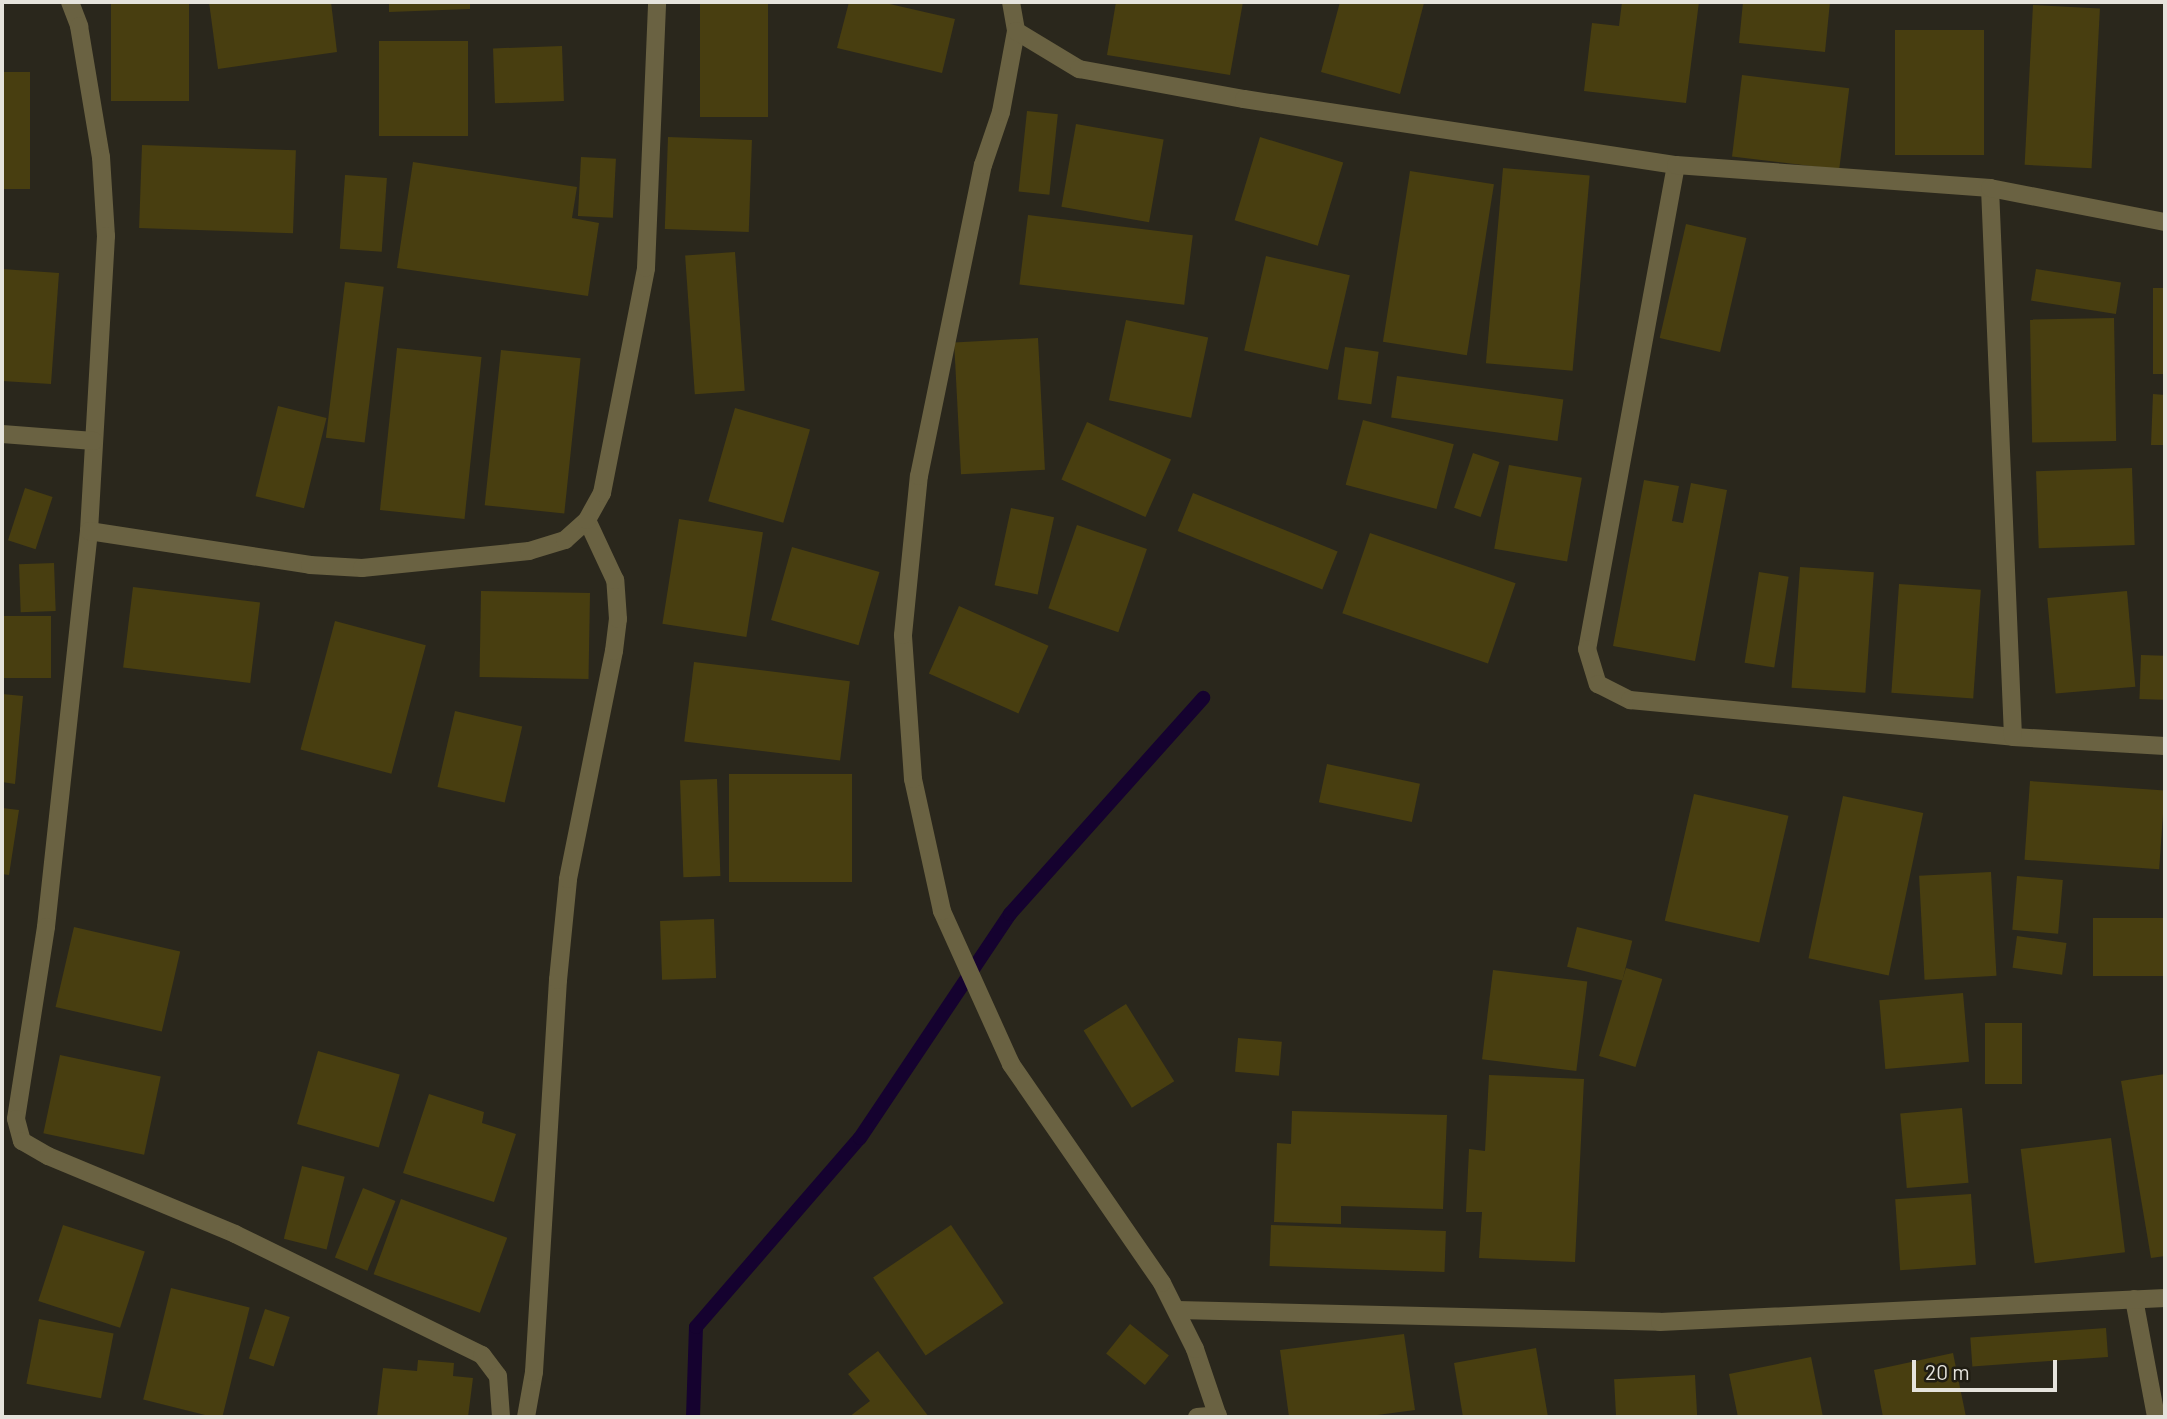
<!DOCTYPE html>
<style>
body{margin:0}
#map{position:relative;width:2167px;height:1419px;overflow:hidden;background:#2a271c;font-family:Barlow,sans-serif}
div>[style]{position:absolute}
.stream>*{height:14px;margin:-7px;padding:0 7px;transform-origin:7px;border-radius:7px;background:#15022f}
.building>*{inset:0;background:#483e10;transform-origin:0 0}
.lane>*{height:18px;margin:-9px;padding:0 9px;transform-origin:9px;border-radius:9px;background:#6a6242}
.street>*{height:18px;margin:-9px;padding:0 9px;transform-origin:9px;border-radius:9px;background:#6a6242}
span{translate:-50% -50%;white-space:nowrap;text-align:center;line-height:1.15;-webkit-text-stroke:7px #201d13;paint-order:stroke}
.frame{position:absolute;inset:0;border:4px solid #e5e3dc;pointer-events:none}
.scale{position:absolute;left:1912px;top:1360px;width:145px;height:32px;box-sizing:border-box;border:4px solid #e5e3dc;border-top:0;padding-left:9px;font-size:21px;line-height:24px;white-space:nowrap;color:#e5e3dc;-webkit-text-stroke:5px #201d13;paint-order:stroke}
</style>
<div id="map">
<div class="stream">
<i style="left:693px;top:1417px;width:90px;rotate:-88.1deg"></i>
<i style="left:696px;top:1327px;width:250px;rotate:-49.1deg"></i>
<i style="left:860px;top:1138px;width:270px;rotate:-56.2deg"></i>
<i style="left:1010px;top:914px;width:290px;rotate:-48.2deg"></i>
</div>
<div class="building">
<i style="left:111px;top:2px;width:78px;height:99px"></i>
<i style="clip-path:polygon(209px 2px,331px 2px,337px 52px,218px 69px)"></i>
<i style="clip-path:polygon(389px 2px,470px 2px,470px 9px,389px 12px)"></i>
<i style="left:700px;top:2px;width:68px;height:115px"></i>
<i style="clip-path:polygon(849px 2px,881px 2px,955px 19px,942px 73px,837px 48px)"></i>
<i style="clip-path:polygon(1116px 2px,1243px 2px,1230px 75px,1107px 55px)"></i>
<i style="clip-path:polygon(1340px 2px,1424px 3px,1400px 94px,1321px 72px)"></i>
<i style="clip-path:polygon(1622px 2px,1699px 2px,1686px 103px,1584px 91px,1592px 23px,1619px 26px)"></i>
<i style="clip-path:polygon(1743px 2px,1830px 2px,1825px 52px,1739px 43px)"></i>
<i style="left:2033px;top:5px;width:67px;height:160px;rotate:3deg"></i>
<i style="left:1984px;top:30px;width:125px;height:89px;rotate:90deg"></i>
<i style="left:379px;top:41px;width:89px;height:95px"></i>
<i style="left:562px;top:46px;width:55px;height:69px;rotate:88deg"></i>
<i style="left:2px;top:72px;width:28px;height:117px"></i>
<i style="left:1742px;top:75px;width:108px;height:82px;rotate:7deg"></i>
<i style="left:1027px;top:111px;width:31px;height:81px;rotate:6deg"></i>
<i style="left:1076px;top:124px;width:89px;height:84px;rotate:10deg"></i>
<i style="left:668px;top:137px;width:84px;height:92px;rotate:2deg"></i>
<i style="left:1260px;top:137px;width:87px;height:87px;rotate:17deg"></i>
<i style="left:142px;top:145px;width:154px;height:83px;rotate:2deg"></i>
<i style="left:581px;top:157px;width:35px;height:59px;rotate:3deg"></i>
<i style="clip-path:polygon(413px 162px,577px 187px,572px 218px,599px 223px,588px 296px,397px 268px)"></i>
<i style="left:1503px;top:168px;width:87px;height:196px;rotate:5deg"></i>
<i style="left:1410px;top:171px;width:85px;height:173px;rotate:9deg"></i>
<i style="left:345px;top:175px;width:42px;height:74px;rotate:4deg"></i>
<i style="left:1028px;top:215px;width:166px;height:70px;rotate:7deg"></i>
<i style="left:1686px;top:224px;width:62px;height:117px;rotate:13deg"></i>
<i style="left:735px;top:252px;width:139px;height:50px;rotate:86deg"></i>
<i style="left:1266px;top:256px;width:86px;height:97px;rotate:13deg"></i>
<i style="clip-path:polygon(2px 269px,59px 273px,51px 384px,2px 381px)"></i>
<i style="left:2036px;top:269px;width:86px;height:32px;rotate:9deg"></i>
<i style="left:345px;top:282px;width:39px;height:157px;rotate:7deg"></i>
<i style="left:2165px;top:288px;width:86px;height:12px;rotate:90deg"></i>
<i style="left:2114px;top:318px;width:123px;height:84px;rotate:89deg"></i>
<i style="left:1126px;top:320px;width:84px;height:82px;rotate:12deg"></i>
<i style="left:1038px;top:338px;width:132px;height:84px;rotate:87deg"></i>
<i style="left:1345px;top:347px;width:34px;height:53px;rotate:8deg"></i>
<i style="left:397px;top:348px;width:85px;height:163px;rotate:6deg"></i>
<i style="left:501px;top:350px;width:80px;height:156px;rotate:6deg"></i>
<i style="left:1397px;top:376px;width:168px;height:42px;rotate:8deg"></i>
<i style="clip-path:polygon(2153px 394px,2165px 395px,2165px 445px,2151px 445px)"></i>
<i style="left:278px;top:406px;width:50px;height:93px;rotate:14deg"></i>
<i style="left:735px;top:408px;width:78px;height:97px;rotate:16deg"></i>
<i style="left:1363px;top:420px;width:94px;height:67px;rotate:15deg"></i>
<i style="left:1087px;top:422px;width:92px;height:63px;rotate:24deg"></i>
<i style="left:1473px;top:453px;width:28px;height:58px;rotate:19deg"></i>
<i style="left:1509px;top:465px;width:74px;height:85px;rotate:10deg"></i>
<i style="left:2132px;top:468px;width:77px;height:96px;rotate:88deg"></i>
<i style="clip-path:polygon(1644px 480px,1679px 486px,1672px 521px,1683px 523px,1691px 483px,1727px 490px,1695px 661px,1613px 646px)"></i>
<i style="left:25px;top:488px;width:29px;height:55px;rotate:18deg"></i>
<i style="left:1193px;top:493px;width:156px;height:41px;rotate:22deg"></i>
<i style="left:1011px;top:508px;width:44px;height:79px;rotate:12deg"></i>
<i style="left:679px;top:519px;width:85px;height:106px;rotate:9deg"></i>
<i style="left:1077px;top:525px;width:74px;height:88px;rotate:19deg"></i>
<i style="left:1370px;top:533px;width:154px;height:85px;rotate:19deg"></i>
<i style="left:792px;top:547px;width:91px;height:76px;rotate:16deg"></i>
<i style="left:54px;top:563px;width:48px;height:35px;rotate:88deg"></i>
<i style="left:1800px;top:567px;width:74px;height:121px;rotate:4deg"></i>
<i style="left:1759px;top:572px;width:30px;height:92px;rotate:9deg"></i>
<i style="left:1899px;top:584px;width:82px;height:109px;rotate:4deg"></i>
<i style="left:133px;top:587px;width:128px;height:81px;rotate:7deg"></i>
<i style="left:2127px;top:591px;width:96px;height:80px;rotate:85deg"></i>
<i style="left:590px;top:593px;width:86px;height:109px;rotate:91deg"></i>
<i style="left:959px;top:606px;width:98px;height:74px;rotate:24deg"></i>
<i style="left:51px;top:616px;width:62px;height:49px;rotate:90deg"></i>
<i style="left:335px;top:621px;width:94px;height:133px;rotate:15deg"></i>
<i style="left:2141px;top:655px;width:24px;height:44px;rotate:2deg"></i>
<i style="left:694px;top:662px;width:157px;height:80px;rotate:7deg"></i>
<i style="clip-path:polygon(2px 694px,23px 696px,15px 784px,2px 782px)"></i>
<i style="left:455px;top:711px;width:69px;height:78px;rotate:13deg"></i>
<i style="left:1327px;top:764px;width:95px;height:39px;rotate:12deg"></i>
<i style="left:729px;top:774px;width:123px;height:108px"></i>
<i style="left:717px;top:779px;width:97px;height:37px;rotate:88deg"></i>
<i style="left:2030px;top:781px;width:135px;height:79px;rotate:4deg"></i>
<i style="left:1694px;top:794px;width:97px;height:130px;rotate:13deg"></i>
<i style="left:1843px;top:796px;width:82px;height:166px;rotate:12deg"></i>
<i style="clip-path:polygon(2px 808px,19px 810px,9px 875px,2px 874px)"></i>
<i style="left:1991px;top:872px;width:104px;height:72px;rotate:87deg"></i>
<i style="left:2017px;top:876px;width:46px;height:54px;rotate:5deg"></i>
<i style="left:2165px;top:918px;width:58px;height:72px;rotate:90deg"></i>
<i style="left:714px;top:919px;width:59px;height:54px;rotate:88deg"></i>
<i style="left:74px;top:927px;width:109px;height:82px;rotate:13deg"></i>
<i style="left:1577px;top:927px;width:57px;height:41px;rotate:14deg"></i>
<i style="left:2017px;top:936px;width:50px;height:32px;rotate:8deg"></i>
<i style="left:1626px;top:968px;width:38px;height:92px;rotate:17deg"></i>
<i style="left:1493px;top:970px;width:95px;height:90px;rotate:7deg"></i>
<i style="left:1963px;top:993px;width:69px;height:84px;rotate:85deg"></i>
<i style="left:1126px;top:1004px;width:91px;height:50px;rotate:58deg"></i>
<i style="left:1985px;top:1023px;width:37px;height:61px"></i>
<i style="left:1238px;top:1038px;width:44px;height:34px;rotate:5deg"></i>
<i style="left:318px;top:1051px;width:85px;height:76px;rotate:16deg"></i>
<i style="left:60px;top:1055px;width:103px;height:80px;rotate:12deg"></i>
<i style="clip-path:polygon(2165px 1074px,2165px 1256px,2151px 1258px,2121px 1081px)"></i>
<i style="clip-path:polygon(1489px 1075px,1584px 1079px,1575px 1262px,1479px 1258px,1482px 1212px,1466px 1212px,1469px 1149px,1485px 1151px)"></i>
<i style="clip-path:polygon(429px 1094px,484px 1112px,482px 1123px,516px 1134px,494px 1202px,403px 1173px)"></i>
<i style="left:1962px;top:1108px;width:75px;height:62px;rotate:85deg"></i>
<i style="clip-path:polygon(1292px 1111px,1447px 1115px,1443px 1209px,1341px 1206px,1341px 1224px,1274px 1222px,1277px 1143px,1291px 1144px)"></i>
<i style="left:2111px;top:1138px;width:115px;height:91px;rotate:83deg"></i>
<i style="left:302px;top:1166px;width:44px;height:75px;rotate:14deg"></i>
<i style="left:363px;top:1188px;width:35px;height:75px;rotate:22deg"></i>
<i style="left:1971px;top:1194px;width:71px;height:76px;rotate:86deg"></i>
<i style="left:401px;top:1199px;width:113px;height:80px;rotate:20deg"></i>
<i style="left:63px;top:1225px;width:86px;height:80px;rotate:18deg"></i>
<i style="left:951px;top:1225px;width:94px;height:94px;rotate:56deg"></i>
<i style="left:1271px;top:1225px;width:175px;height:41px;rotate:2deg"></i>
<i style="left:171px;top:1288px;width:81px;height:115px;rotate:14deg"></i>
<i style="left:265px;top:1309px;width:26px;height:52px;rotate:18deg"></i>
<i style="left:39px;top:1319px;width:76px;height:66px;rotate:11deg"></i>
<i style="left:1130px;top:1324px;width:50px;height:38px;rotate:39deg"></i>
<i style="left:2106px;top:1328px;width:29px;height:136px;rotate:86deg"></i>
<i style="clip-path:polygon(1404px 1334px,1415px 1410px,1362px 1417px,1289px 1417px,1280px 1350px)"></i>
<i style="clip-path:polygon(1536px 1348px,1548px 1417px,1463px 1417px,1454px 1363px)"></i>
<i style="clip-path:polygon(878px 1351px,929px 1417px,849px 1417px,870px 1401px,848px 1374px)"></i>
<i style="clip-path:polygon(1953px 1353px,1966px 1417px,1883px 1417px,1874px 1370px)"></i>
<i style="clip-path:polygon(1811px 1357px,1823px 1417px,1738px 1417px,1729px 1374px)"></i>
<i style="clip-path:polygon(418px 1360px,454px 1363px,453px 1376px,473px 1378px,468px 1417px,377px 1417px,383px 1368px,417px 1371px)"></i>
<i style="left:1695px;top:1375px;width:42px;height:81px;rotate:87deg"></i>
</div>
<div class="lane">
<i style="left:526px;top:1417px;width:46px;rotate:-79.9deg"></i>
<i style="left:534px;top:1372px;width:393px;rotate:-86.5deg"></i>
<i style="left:558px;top:980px;width:101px;rotate:-84.3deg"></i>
<i style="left:568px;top:879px;width:233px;rotate:-78.6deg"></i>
<i style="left:614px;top:651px;width:32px;rotate:-83deg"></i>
<i style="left:618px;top:619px;width:39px;rotate:-94deg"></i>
<i style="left:615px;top:580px;width:66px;rotate:-115deg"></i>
</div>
<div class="street">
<i style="left:70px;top:2px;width:26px;rotate:69deg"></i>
<i style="left:79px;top:26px;width:133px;rotate:80.5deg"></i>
<i style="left:101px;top:157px;width:79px;rotate:86.4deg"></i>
<i style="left:106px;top:236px;width:295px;rotate:93.3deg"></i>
<i style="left:89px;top:531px;width:398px;rotate:96.2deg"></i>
<i style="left:46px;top:927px;width:194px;rotate:98.9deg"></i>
<i style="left:16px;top:1119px;width:23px;rotate:75deg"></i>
<i style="left:22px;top:1141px;width:30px;rotate:30deg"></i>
<i style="left:48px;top:1156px;width:203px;rotate:22.6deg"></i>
<i style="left:235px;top:1234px;width:275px;rotate:26.1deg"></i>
<i style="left:482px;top:1355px;width:26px;rotate:53deg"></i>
<i style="left:498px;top:1376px;width:41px;rotate:85.8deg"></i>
<i style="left:1011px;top:2px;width:29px;rotate:80deg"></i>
<i style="left:1676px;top:165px;width:492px;rotate:100.4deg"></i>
<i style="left:1587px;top:649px;width:37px;rotate:73deg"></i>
<i style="left:1598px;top:684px;width:36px;rotate:27deg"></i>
<i style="left:1630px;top:700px;width:385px;rotate:5.5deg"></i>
<i style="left:2013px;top:737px;width:152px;rotate:3.4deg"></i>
<i style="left:1990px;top:188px;width:549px;rotate:87.6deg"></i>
<i style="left:2px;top:434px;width:92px;rotate:4.4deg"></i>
<i style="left:89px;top:531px;width:224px;rotate:8.7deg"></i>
<i style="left:310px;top:565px;width:52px;rotate:3.3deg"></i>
<i style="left:362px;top:568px;width:168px;rotate:-5.8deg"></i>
<i style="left:529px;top:551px;width:38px;rotate:-17deg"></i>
<i style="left:565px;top:540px;width:30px;rotate:-42deg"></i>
<i style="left:587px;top:520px;width:31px;rotate:-61deg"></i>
<i style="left:602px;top:493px;width:229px;rotate:-78.9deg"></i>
<i style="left:646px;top:268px;width:266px;rotate:-87.6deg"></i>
<i style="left:2134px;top:1299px;width:120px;rotate:79.4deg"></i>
<i style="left:1177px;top:1310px;width:483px;rotate:1.4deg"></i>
<i style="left:1660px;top:1322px;width:506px;rotate:-2.72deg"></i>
<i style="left:1197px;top:1417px;width:21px;rotate:-5deg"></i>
<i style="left:1218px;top:1417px;width:72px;rotate:-108.7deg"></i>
<i style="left:1195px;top:1349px;width:74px;rotate:-116.6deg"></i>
<i style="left:1162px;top:1283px;width:266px;rotate:-124.6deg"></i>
<i style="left:1011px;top:1064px;width:168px;rotate:-114.3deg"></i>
<i style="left:942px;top:911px;width:135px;rotate:-102.4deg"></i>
<i style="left:913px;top:779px;width:144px;rotate:-94deg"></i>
<i style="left:903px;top:635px;width:160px;rotate:-84.3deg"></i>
<i style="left:919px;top:476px;width:318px;rotate:-78.4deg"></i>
<i style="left:983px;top:165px;width:56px;rotate:-71.2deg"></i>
<i style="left:1001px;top:112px;width:82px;rotate:-79.5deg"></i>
<i style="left:1016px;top:31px;width:74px;rotate:31.1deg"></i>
<i style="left:1079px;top:69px;width:168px;rotate:10.3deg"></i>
<i style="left:1244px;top:99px;width:437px;rotate:8.7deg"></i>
<i style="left:1676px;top:165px;width:315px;rotate:4.2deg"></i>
<i style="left:1990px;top:188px;width:178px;rotate:11deg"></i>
</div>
<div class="frame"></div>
<div class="scale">20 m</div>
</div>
